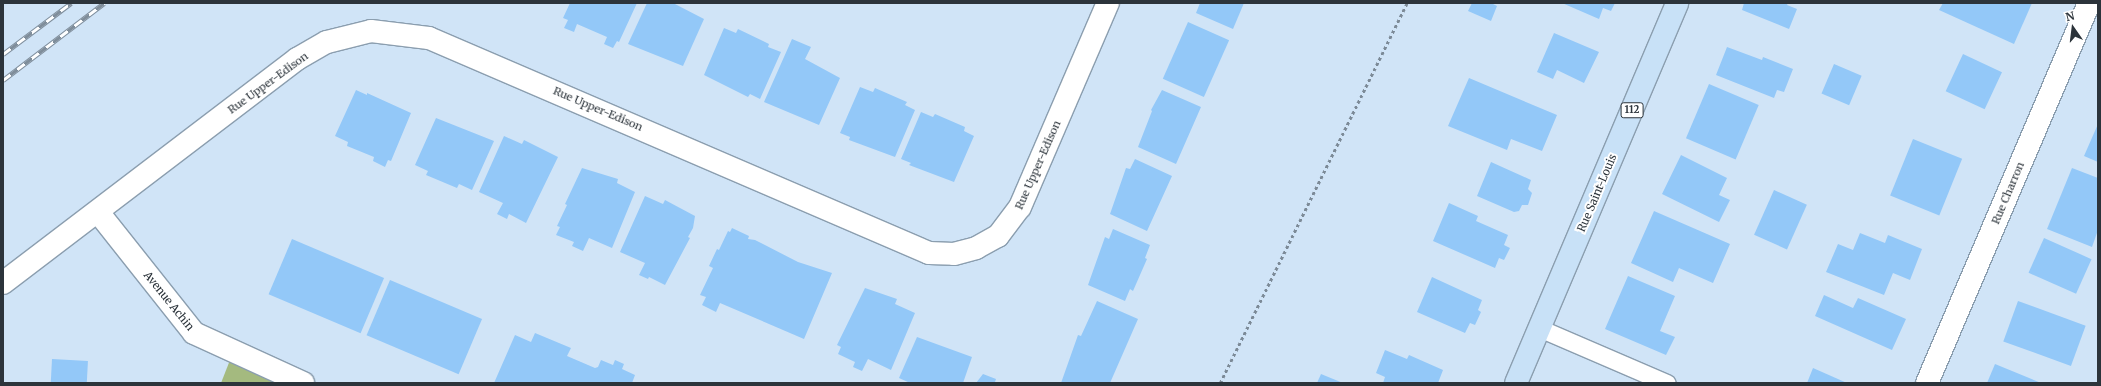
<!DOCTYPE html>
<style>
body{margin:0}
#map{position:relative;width:2101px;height:386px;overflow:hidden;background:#d0e4f7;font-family:Merriweather,serif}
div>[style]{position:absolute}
.green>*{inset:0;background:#a4ba7f}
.building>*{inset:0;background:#93c8f8;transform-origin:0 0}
.path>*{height:2.5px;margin-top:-1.25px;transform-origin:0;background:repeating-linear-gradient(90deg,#7c8a97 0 3px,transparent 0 6px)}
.roads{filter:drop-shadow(1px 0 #8b9eaf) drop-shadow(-1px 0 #8b9eaf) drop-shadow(0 1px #8b9eaf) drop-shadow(0 -1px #8b9eaf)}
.service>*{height:17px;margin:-8.5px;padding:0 8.5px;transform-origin:8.5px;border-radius:8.5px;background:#fff}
.minor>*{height:22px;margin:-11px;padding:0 11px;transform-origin:11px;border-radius:11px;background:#fff}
.primary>*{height:22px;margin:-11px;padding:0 11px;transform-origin:11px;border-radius:11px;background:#c8e1f7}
.rail>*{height:4.5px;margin-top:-2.25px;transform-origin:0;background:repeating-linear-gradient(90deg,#fff 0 9px,#7f8d9a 0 18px);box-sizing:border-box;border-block:1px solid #7f8d9a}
span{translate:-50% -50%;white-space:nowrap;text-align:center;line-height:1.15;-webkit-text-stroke:4px #fff;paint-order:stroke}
.shield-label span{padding:1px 3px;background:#fff;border:1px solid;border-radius:3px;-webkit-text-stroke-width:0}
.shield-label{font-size:10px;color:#2c343b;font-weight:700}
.street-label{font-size:11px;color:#2c343b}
.frame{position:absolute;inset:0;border:4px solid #2c343b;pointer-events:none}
.north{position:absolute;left:2053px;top:8px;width:40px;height:40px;-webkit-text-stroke:3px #fff;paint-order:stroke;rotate:346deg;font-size:11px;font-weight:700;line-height:16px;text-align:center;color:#2c343b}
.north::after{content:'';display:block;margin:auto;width:14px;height:18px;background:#2c343b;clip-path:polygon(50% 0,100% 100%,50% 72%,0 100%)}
</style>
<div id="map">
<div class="green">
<i style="clip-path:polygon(232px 355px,284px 383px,221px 383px)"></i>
</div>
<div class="building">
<i style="clip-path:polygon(570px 3px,637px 3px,619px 42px,617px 41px,613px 48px,604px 44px,607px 37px,577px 24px,574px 32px,564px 28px,568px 20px,563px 18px)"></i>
<i style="clip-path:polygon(647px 3px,673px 3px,704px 19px,683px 66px,628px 44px)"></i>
<i style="clip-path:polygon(1200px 3px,1244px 3px,1233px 29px,1196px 13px)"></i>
<i style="clip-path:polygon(1472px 3px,1491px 3px,1497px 6px,1491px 21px,1468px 11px)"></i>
<i style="clip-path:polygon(1562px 3px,1615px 3px,1611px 11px,1603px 8px,1599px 19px)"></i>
<i style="clip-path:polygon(1744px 3px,1788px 3px,1787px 5px,1797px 9px,1789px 29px,1742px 10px)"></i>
<i style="clip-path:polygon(1943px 3px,2032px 3px,2014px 44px,1939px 10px)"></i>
<i style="left:1188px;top:22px;width:45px;height:62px;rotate:24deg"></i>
<i style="clip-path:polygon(724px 28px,736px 33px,738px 29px,769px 44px,768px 47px,781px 52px,760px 99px,750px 94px,748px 97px,704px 75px)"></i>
<i style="clip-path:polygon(1554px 33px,1599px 52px,1584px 83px,1557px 70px,1553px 79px,1537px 72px)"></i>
<i style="clip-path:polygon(792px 39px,811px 47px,805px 59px,840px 78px,819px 125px,764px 102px)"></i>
<i style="clip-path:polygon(1727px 47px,1762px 60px,1763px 57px,1793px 69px,1784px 92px,1777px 90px,1774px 98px,1716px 75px)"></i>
<i style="left:1963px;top:54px;width:43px;height:41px;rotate:25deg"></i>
<i style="left:1834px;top:64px;width:30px;height:32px;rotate:23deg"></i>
<i style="clip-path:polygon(1469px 78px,1557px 115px,1542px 151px,1511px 139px,1507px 150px,1448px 126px)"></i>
<i style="left:1709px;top:84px;width:54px;height:59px;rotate:23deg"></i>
<i style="clip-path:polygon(860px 87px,873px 92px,875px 88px,907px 102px,905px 105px,915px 110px,895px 157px,849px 140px,850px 137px,840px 133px)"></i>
<i style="clip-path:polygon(356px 90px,367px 95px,367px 93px,411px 113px,391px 161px,388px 160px,385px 167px,373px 161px,374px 157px,347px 146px,348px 142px,335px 136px)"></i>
<i style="clip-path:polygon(1162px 90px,1201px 107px,1176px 164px,1138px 147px,1152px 111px,1151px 110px)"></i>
<i style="clip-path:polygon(921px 112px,933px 117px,935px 114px,965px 127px,964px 131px,974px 136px,954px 182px,909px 165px,911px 163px,901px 159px)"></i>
<i style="clip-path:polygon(436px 118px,494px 141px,472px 190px,459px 184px,457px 188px,426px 175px,428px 171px,415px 165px)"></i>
<i style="clip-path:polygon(2098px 124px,2098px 162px,2084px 156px)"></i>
<i style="clip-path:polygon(504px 136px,522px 144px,524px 140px,558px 157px,526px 223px,509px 214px,507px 219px,497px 214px,503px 203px,479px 192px)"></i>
<i style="left:1913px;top:139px;width:53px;height:61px;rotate:22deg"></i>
<i style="clip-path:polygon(1681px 155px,1727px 178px,1719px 195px,1730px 200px,1719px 222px,1662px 194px)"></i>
<i style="clip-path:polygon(1135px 159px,1172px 176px,1147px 231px,1110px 214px,1126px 168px,1130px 169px)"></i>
<i style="clip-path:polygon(1491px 162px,1531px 180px,1528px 189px,1532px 193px,1528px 205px,1522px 205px,1519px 211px,1514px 212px,1477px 196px)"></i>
<i style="clip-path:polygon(582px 168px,618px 179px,617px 183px,635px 192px,612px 248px,589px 238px,583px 251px,572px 246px,574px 242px,556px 235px,560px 227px,557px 226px,567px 205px,565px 204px)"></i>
<i style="clip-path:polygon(2072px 168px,2098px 178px,2098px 230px,2092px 247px,2047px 229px)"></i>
<i style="left:1774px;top:190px;width:36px;height:49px;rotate:24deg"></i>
<i style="clip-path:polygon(645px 196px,663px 204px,665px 200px,695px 216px,693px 228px,688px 237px,690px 238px,665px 285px,649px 277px,648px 279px,639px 275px,645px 263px,620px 252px)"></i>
<i style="clip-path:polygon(1449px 203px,1478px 216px,1476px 221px,1508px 235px,1504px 245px,1510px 248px,1504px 260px,1499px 258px,1495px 268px,1433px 241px)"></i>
<i style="clip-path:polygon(1654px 211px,1730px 244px,1713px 283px,1679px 268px,1673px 282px,1631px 263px)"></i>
<i style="clip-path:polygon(732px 228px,749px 236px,748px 239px,755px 240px,798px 262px,832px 273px,804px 339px,720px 303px,716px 312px,702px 305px,706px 297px,700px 295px,713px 268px,709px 266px,717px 249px,719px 250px,728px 231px,730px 232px)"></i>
<i style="clip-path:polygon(1113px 229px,1150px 245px,1145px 258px,1147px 259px,1133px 291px,1130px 289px,1125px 301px,1088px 285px,1105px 237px,1109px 239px)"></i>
<i style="clip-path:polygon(1860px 233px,1885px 243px,1888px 235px,1922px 249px,1910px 280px,1893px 273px,1884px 295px,1826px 272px,1838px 244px,1853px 250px)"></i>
<i style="left:2044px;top:238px;width:52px;height:38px;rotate:24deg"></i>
<i style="left:292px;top:239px;width:100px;height:60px;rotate:23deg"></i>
<i style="clip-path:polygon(1628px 276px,1675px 296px,1660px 331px,1675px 337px,1666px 355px,1605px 329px)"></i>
<i style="clip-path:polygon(1432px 277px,1482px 300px,1478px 310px,1481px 312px,1475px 325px,1470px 323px,1465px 333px,1417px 312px)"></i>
<i style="left:390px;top:280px;width:100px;height:60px;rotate:23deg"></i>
<i style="clip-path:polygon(865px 288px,897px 299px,895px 304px,915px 313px,891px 370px,868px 359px,862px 371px,853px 367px,855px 362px,838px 354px,841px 347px,837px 345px)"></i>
<i style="clip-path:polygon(1824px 295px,1853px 308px,1858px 298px,1906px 319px,1892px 350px,1815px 316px)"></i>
<i style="clip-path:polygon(1097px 301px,1138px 319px,1110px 383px,1061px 383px,1078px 335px,1081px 336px)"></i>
<i style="left:2018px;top:301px;width:72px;height:43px;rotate:20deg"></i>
<i style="clip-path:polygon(535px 333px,571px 348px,567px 356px,595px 368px,598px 367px,601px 360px,613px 365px,615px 360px,624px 364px,622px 369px,635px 375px,632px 383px,494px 383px,515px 335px,531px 342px)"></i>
<i style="clip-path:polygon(917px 337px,972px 357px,963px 383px,910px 383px,899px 378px)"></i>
<i style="clip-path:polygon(1385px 350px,1407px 359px,1409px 355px,1443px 370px,1438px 383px,1383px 383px,1385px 377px,1376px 373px)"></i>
<i style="left:52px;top:359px;width:36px;height:24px;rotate:3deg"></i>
<i style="clip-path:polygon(1995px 364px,2041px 383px,1987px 383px)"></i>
<i style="clip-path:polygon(1813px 368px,1847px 383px,1807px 383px)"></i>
<i style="clip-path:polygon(983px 374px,996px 379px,995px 382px,998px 383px,976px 383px)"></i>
<i style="clip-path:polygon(1321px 374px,1343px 383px,1317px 383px)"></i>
</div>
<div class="path">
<i style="left:1220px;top:383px;width:424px;rotate:-63.8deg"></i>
</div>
<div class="roads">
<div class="service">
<i style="left:1539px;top:328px;width:139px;rotate:23.3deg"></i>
</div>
<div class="minor">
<i style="left:98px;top:212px;width:154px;rotate:51.6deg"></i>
<i style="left:194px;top:333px;width:120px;rotate:24.6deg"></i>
<i style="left:3px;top:283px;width:370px;rotate:-37.3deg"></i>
<i style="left:297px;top:59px;width:34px;rotate:-30deg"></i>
<i style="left:327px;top:42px;width:45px;rotate:-14deg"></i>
<i style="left:371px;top:31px;width:58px;rotate:6.9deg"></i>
<i style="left:429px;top:38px;width:544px;rotate:23.27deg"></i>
<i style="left:929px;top:253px;width:25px;rotate:2deg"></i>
<i style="left:954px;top:254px;width:23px;rotate:-15deg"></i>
<i style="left:976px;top:248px;width:25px;rotate:-29deg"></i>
<i style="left:998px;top:236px;width:36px;rotate:-53deg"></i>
<i style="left:1020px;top:207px;width:222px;rotate:-66.7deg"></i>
<i style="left:1927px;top:383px;width:413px;rotate:-66.9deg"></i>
</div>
<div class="primary">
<i style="left:1516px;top:383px;width:413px;rotate:-67deg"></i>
</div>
</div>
<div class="rail">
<i style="left:3px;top:54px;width:85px;rotate:-36.9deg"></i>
<i style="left:3px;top:80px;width:127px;rotate:-37.3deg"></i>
</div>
<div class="shield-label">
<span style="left:1632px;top:110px">112</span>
</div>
<div class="street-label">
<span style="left:268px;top:83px;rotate:-36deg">Rue Upper-Edison</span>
<span style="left:598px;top:109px;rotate:23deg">Rue Upper-Edison</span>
<span style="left:1038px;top:165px;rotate:-66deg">Rue Upper-Edison</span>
<span style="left:1597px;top:193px;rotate:-67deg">Rue Saint-Louis</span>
<span style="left:2008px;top:193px;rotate:-67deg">Rue Charron</span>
<span style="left:169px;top:301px;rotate:51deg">Avenue Achin</span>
</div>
<div class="frame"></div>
<div class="north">N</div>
</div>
